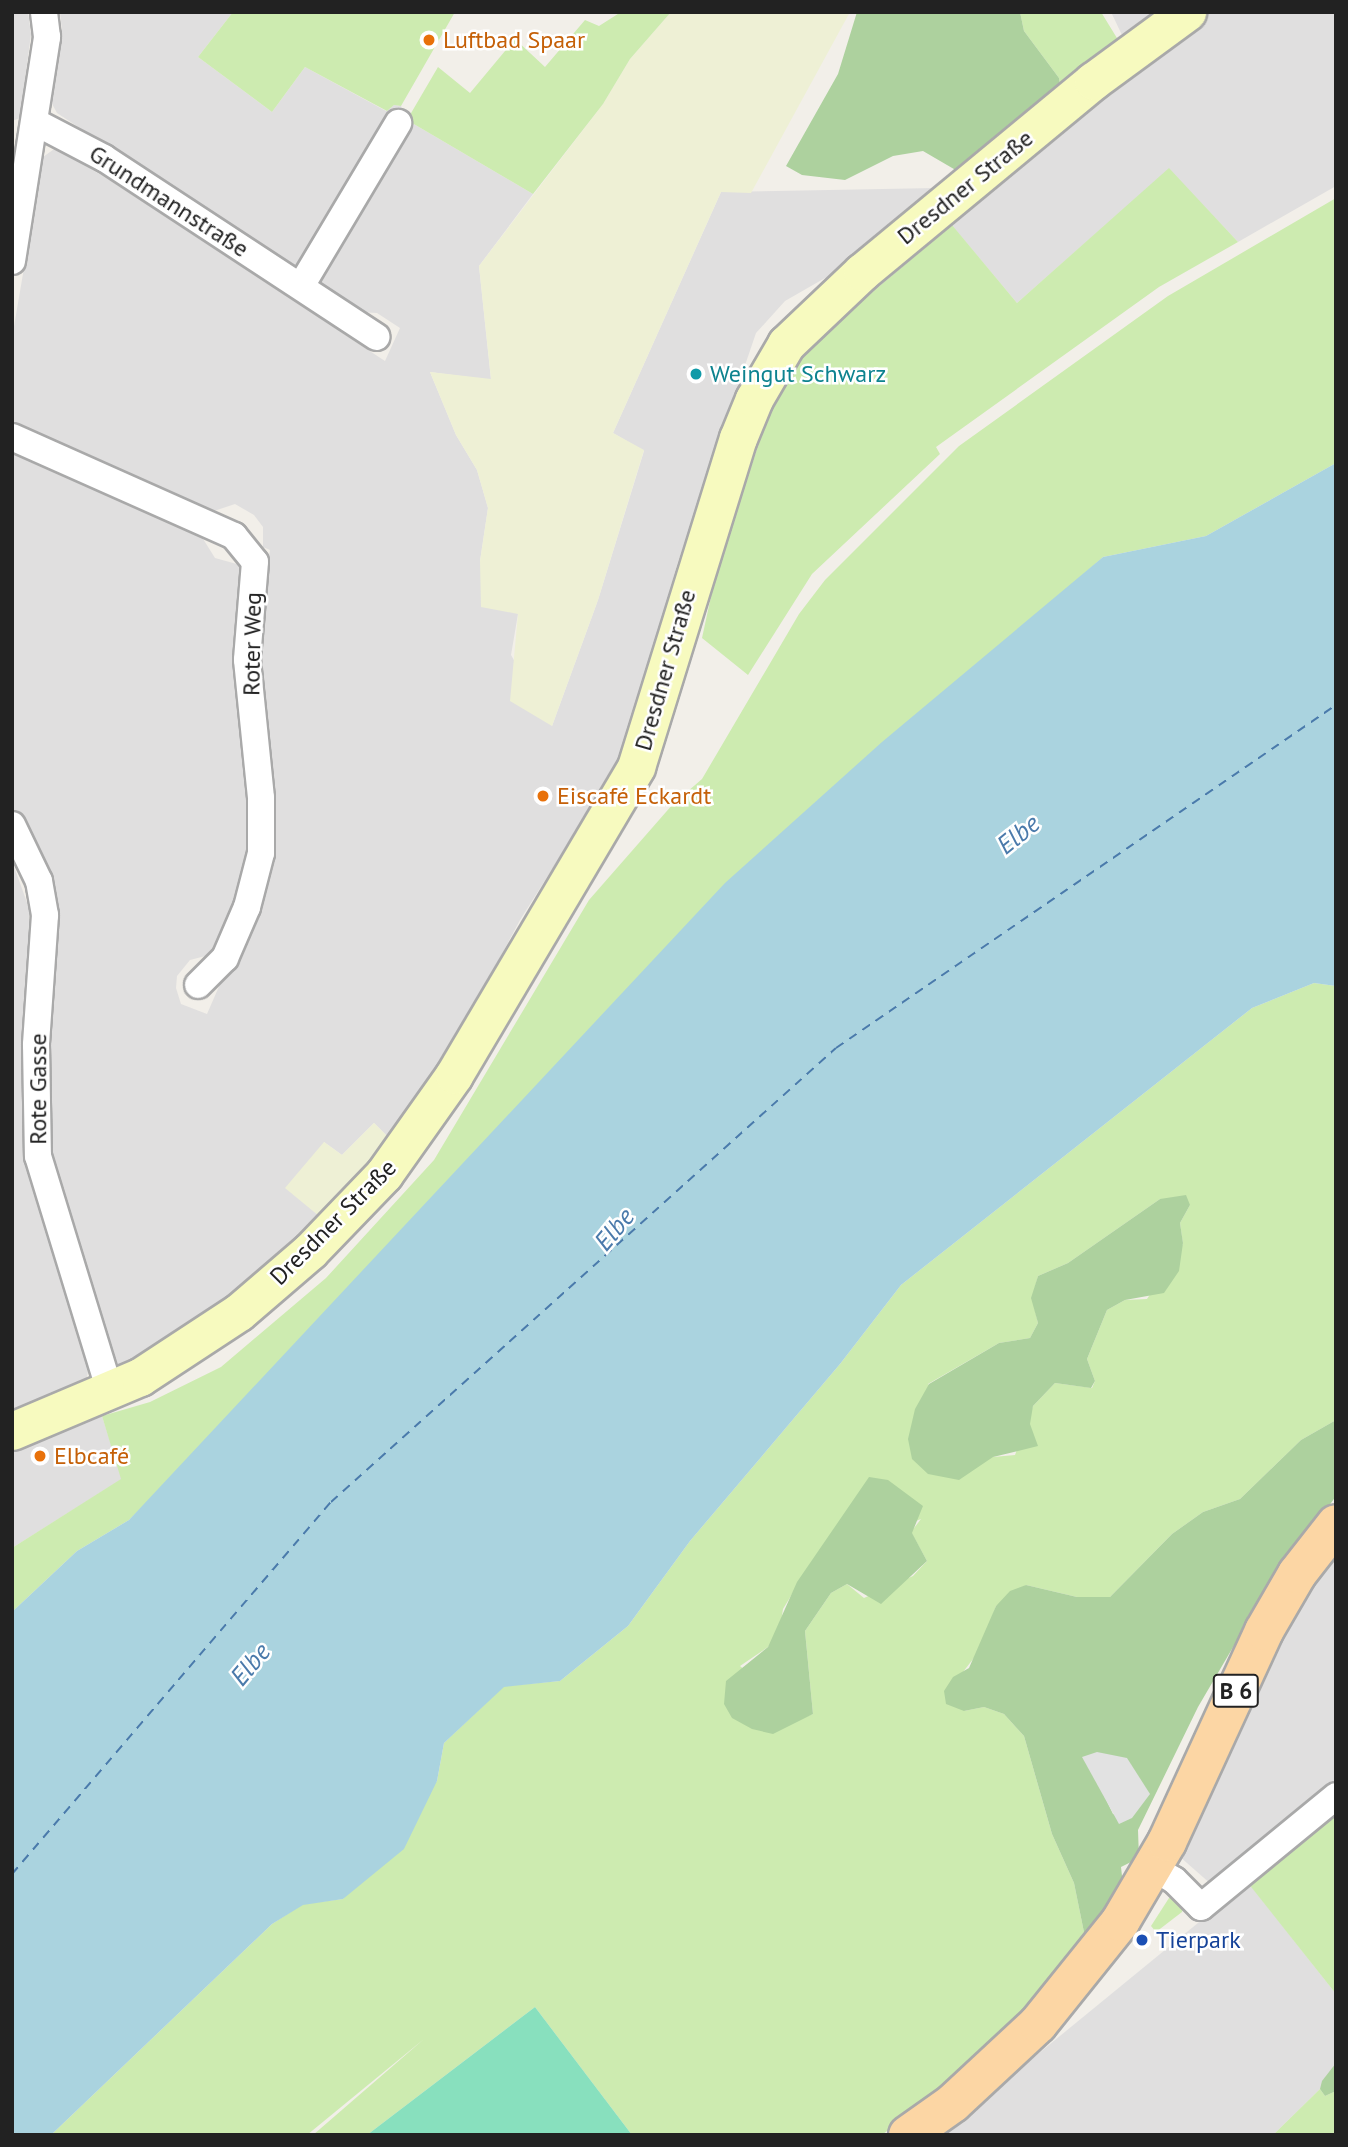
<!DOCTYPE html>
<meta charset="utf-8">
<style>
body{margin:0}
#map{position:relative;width:1348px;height:2147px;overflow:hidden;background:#f2efe9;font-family:"PT Sans",sans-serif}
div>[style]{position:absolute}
.residential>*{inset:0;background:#e0dfdf}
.farmland>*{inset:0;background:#eef0d5}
.grass>*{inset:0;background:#cdebb0}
.forest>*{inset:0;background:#add19e}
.pitch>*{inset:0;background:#88e0be}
.parking>*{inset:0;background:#e2e2e2}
.water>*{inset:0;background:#aad3df}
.ferry>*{height:2px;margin-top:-1px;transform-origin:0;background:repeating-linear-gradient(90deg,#4a7aab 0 9px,transparent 0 16px)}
.roads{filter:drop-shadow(2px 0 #a9a9a9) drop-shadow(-2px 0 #a9a9a9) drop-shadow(0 2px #a9a9a9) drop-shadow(0 -2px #a9a9a9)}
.minor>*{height:26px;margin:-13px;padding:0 13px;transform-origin:13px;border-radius:13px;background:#fff}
.secondary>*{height:37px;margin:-18.5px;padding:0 18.5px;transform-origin:18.5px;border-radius:18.5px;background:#f7fabf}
.primary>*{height:38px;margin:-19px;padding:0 19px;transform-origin:19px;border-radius:19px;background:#fcd6a4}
.dots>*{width:19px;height:19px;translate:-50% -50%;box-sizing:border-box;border:4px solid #fff;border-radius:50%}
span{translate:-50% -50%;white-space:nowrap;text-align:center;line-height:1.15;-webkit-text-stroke:5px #fff;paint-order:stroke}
.shield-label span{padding:2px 5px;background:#fff;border:2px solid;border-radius:5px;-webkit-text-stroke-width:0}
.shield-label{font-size:23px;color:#222;font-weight:700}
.food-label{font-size:24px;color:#c56008}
.left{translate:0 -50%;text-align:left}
.street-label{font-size:24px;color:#222}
.culture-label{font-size:24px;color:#0d838f}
.transit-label{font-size:24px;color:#164399}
.water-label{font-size:26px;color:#4a7aab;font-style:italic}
.frame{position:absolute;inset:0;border:14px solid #222;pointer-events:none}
</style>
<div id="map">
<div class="residential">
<i style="clip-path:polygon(12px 12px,28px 12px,31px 34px,20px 118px,12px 121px)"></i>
<i style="clip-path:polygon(60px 12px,233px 12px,198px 57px,272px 112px,305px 67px,386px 111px,394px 105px,401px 106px,407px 120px,533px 194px,479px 266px,491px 380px,430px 372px,456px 435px,477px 470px,488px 508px,480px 561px,518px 614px,511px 655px,552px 726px,598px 600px,644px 451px,613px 433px,721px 192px,936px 188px,839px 270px,785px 301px,756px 333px,677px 565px,622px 758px,520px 920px,468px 1018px,391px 1140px,374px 1123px,342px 1155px,324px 1142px,319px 1216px,191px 1328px,119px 1367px,108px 1361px,46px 1166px,34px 851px,12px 808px,12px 450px,200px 534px,215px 558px,244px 566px,254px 798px,248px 875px,213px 954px,190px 960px,177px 976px,176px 988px,181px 1004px,207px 1014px,254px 906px,255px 684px,260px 572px,268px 564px,270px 550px,263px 547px,263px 527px,254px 515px,235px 504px,208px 513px,12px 425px,12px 338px,43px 157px,57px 147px,339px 326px,339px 331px,385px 361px,400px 328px,377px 313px,359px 312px,57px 113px,51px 102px,62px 31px)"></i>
<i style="clip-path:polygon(1111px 12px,1336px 12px,1336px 186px,1238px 242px,1169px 169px,1017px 303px,939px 210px,1130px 52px)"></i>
<i style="clip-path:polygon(12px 861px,29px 908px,28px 1125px,91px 1358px,86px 1381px,12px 1418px)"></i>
<i style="clip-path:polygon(102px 1416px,122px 1479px,12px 1548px,12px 1452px)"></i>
<i style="clip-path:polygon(1336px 1551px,1336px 1784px,1212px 1885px,1179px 1856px,1279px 1635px)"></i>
<i style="clip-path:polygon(1248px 1882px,1336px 1994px,1336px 2063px,1320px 2089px,1273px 2135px,939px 2135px)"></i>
</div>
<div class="farmland">
<i style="clip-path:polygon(671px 12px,850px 12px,751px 193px,721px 192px,613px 433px,644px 450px,598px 600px,552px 726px,510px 701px,518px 614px,481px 607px,480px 561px,488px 508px,477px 470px,456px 435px,430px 372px,491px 379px,479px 266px,603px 104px,630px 59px)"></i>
<i style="clip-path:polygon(374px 1123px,391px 1140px,319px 1216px,285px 1188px,324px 1142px,342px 1155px)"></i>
</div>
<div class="grass">
<i style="clip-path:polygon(233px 12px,455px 12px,401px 106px,394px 105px,387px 111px,305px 67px,272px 112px,198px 57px)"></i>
<i style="clip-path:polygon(621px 12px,671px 12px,630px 59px,603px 104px,533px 194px,407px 120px,438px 67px,470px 93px,515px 39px,545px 67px,585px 20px,599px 26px)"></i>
<i style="clip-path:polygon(1020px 12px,1101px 12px,1120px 43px,1061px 92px,1059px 78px,1024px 31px)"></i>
<i style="clip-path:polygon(1169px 168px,1238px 242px,1159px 287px,936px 447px,940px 454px,812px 574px,748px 675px,702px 638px,715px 578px,768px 415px,801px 360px,832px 326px,952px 225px,1017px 303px)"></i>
<i style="clip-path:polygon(1336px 198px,1336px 463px,1206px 536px,1103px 557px,1009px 640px,129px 1520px,77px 1551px,12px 1612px,12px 1548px,121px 1479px,102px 1416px,150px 1402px,221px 1367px,326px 1278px,434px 1160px,589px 900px,673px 804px,702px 779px,799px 614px,825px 580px,959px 446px,1168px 296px)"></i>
<i style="clip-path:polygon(evenodd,1314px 983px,1336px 986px,1336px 1420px,1301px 1440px,1240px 1499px,1203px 1512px,1172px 1534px,1110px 1597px,1077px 1597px,1026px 1585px,996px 1606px,980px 1650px,963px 1672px,964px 1711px,984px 1707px,1004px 1714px,1024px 1736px,1052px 1834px,1074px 1883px,1086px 1942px,1000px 2041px,882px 2135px,632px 2135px,535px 2007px,367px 2135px,313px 2135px,424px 2039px,307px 2135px,51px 2135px,272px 1924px,303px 1904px,343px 1899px,437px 1781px,444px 1743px,504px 1686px,560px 1681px,628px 1626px,690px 1541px,840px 1364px,901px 1285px,1252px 1008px,1314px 983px,1160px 1199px,1190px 1205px,1180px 1223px,1183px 1244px,1147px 1299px,1125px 1300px,1107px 1310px,1087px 1359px,1095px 1381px,1092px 1388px,1055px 1383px,1033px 1406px,1015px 1455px,993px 1457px,928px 1384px,999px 1343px,1030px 1338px,1038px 1323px,1032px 1298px,1038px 1276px,1068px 1263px,1160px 1199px,1314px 983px,921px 1519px,911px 1532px,927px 1561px,913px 1576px,864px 1598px,847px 1584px,831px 1593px,805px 1631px,813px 1714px,803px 1718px,740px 1666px,768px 1647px,780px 1629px,783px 1609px,812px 1561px,921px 1519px)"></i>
<i style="clip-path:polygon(1336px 1809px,1336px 1994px,1248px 1883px)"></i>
<i style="clip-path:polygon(1177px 1895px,1185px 1903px,1182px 1912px,1156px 1932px,1151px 1926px,1169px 1898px)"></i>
<i style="clip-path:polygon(1320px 2089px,1325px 2096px,1336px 2091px,1336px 2135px,1273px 2135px)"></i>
</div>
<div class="forest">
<i style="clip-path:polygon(857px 12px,1020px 12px,1024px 31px,1059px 78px,1061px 92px,959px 172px,923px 151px,893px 156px,845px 180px,802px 175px,786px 166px,838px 74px)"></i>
<i style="clip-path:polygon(1186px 1195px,1190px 1205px,1180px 1223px,1183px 1243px,1179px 1271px,1164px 1293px,1125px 1300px,1107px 1310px,1087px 1359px,1095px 1381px,1091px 1388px,1055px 1383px,1033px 1406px,1030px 1424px,1038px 1446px,993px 1457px,959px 1480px,928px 1474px,912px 1459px,908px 1439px,915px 1409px,929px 1384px,999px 1343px,1030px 1338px,1038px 1323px,1031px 1298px,1038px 1276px,1068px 1263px,1160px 1199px)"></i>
<i style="clip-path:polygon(evenodd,1336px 1420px,1336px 1496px,1253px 1613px,1198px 1707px,1138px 1830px,1139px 1858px,1121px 1867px,1123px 1885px,1086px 1942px,1074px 1883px,1052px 1834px,1024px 1736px,1004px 1714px,984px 1707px,964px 1711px,946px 1704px,944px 1691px,953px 1677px,969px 1668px,996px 1606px,1010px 1591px,1026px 1585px,1077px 1597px,1110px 1597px,1172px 1534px,1203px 1512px,1240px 1499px,1301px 1440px,1336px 1420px,1089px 1764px,1132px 1818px,1113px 1814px,1089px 1764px)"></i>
<i style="clip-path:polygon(869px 1477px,888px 1480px,923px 1506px,912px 1533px,927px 1561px,881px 1604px,847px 1584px,831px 1593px,805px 1631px,813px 1714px,773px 1734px,752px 1729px,732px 1718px,724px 1704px,726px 1681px,768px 1647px,797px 1582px)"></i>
<i style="clip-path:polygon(1336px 2063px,1336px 2091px,1325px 2096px,1320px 2089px,1322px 2081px)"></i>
</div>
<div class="pitch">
<i style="clip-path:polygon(535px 2007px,632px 2135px,367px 2135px)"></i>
</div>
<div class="parking">
<i style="clip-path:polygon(1097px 1752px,1127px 1758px,1150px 1794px,1132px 1818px,1119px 1824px,1082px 1757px)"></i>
</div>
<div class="water">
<i style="clip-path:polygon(1336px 463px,1336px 986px,1314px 983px,1252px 1008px,901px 1285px,840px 1364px,690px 1541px,628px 1626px,560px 1681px,504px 1687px,444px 1743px,437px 1781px,404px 1849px,343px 1899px,303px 1905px,272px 1924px,51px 2135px,12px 2135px,12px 1612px,77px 1551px,129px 1520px,725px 883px,882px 742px,1103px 557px,1206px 536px)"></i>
</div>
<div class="ferry">
<i style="left:12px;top:1874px;width:490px;rotate:-49.4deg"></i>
<i style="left:331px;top:1502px;width:679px;rotate:-41.96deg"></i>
<i style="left:836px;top:1048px;width:606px;rotate:-34.45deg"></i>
</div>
<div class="roads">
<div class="minor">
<i style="left:35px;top:122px;width:78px;rotate:27.6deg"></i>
<i style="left:104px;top:158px;width:326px;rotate:33.3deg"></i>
<i style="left:12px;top:261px;width:227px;rotate:-81.1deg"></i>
<i style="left:47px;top:37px;width:25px;rotate:-97deg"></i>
<i style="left:301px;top:286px;width:190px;rotate:-59.2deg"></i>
<i style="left:12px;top:437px;width:243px;rotate:24deg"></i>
<i style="left:234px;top:536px;width:33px;rotate:51deg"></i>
<i style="left:255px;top:562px;width:98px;rotate:94.7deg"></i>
<i style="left:247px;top:660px;width:139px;rotate:84.2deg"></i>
<i style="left:261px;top:798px;width:55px;rotate:90deg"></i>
<i style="left:261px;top:853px;width:56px;rotate:104.5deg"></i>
<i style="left:247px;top:907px;width:56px;rotate:113.3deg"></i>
<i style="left:225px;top:958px;width:38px;rotate:135deg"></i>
<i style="left:12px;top:825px;width:62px;rotate:64.3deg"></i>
<i style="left:39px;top:881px;width:35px;rotate:80deg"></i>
<i style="left:45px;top:915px;width:130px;rotate:94deg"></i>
<i style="left:36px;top:1045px;width:111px;rotate:89deg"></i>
<i style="left:38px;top:1156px;width:246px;rotate:73deg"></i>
<i style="left:1152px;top:1867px;width:26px;rotate:31deg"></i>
<i style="left:1174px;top:1880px;width:38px;rotate:45deg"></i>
<i style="left:1201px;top:1907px;width:175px;rotate:-39.4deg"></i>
</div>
<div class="secondary">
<i style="left:12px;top:1431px;width:139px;rotate:-22.9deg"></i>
<i style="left:140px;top:1377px;width:118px;rotate:-33.3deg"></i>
<i style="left:239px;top:1312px;width:94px;rotate:-40.7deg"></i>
<i style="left:310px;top:1251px;width:107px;rotate:-46.1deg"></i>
<i style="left:384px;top:1174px;width:121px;rotate:-54.7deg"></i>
<i style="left:454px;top:1075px;width:358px;rotate:-59.4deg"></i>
<i style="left:636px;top:767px;width:344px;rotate:-72.8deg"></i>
<i style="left:738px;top:438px;width:42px;rotate:-67.7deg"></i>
<i style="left:754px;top:399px;width:64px;rotate:-59.8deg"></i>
<i style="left:786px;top:344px;width:105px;rotate:-43.5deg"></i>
<i style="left:862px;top:272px;width:300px;rotate:-39.6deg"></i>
<i style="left:1093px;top:81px;width:117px;rotate:-36.3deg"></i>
</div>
<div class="primary">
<i style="left:908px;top:2135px;width:55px;rotate:-35.4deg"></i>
<i style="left:953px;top:2103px;width:116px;rotate:-42.9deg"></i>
<i style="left:1038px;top:2024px;width:131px;rotate:-51.2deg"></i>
<i style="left:1120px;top:1922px;width:93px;rotate:-59.6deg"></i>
<i style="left:1167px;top:1842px;width:232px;rotate:-65.3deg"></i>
<i style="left:1264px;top:1631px;width:66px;rotate:-59.9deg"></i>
<i style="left:1297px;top:1574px;width:63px;rotate:-52deg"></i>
</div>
</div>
<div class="dots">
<i style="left:429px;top:40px;background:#e8710a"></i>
<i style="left:696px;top:374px;background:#0f9aa8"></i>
<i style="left:543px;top:796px;background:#e8710a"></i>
<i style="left:40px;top:1456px;background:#e8710a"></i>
<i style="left:1142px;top:1940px;background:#1a4fb4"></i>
</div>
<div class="shield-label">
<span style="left:1236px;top:1691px">B 6</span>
</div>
<div class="food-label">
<span class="left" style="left:443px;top:40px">Luftbad Spaar</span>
<span class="left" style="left:557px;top:796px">Eiscafé Eckardt</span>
<span class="left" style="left:54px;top:1456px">Elbcafé</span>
</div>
<div class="street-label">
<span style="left:965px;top:187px;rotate:-39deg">Dresdner Straße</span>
<span style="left:169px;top:201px;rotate:33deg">Grundmannstraße</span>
<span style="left:252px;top:644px;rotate:-89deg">Roter Weg</span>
<span style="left:665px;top:670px;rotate:-74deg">Dresdner Straße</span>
<span style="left:38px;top:1089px;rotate:-90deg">Rote Gasse</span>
<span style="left:333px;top:1222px;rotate:-45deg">Dresdner Straße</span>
</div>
<div class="culture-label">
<span class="left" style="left:710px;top:374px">Weingut Schwarz</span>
</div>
<div class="transit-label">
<span class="left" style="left:1156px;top:1940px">Tierpark</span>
</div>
<div class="water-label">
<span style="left:1018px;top:834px;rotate:-39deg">Elbe</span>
<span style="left:614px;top:1229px;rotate:-50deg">Elbe</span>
<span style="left:250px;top:1664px;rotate:-50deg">Elbe</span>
</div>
<div class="frame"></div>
</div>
